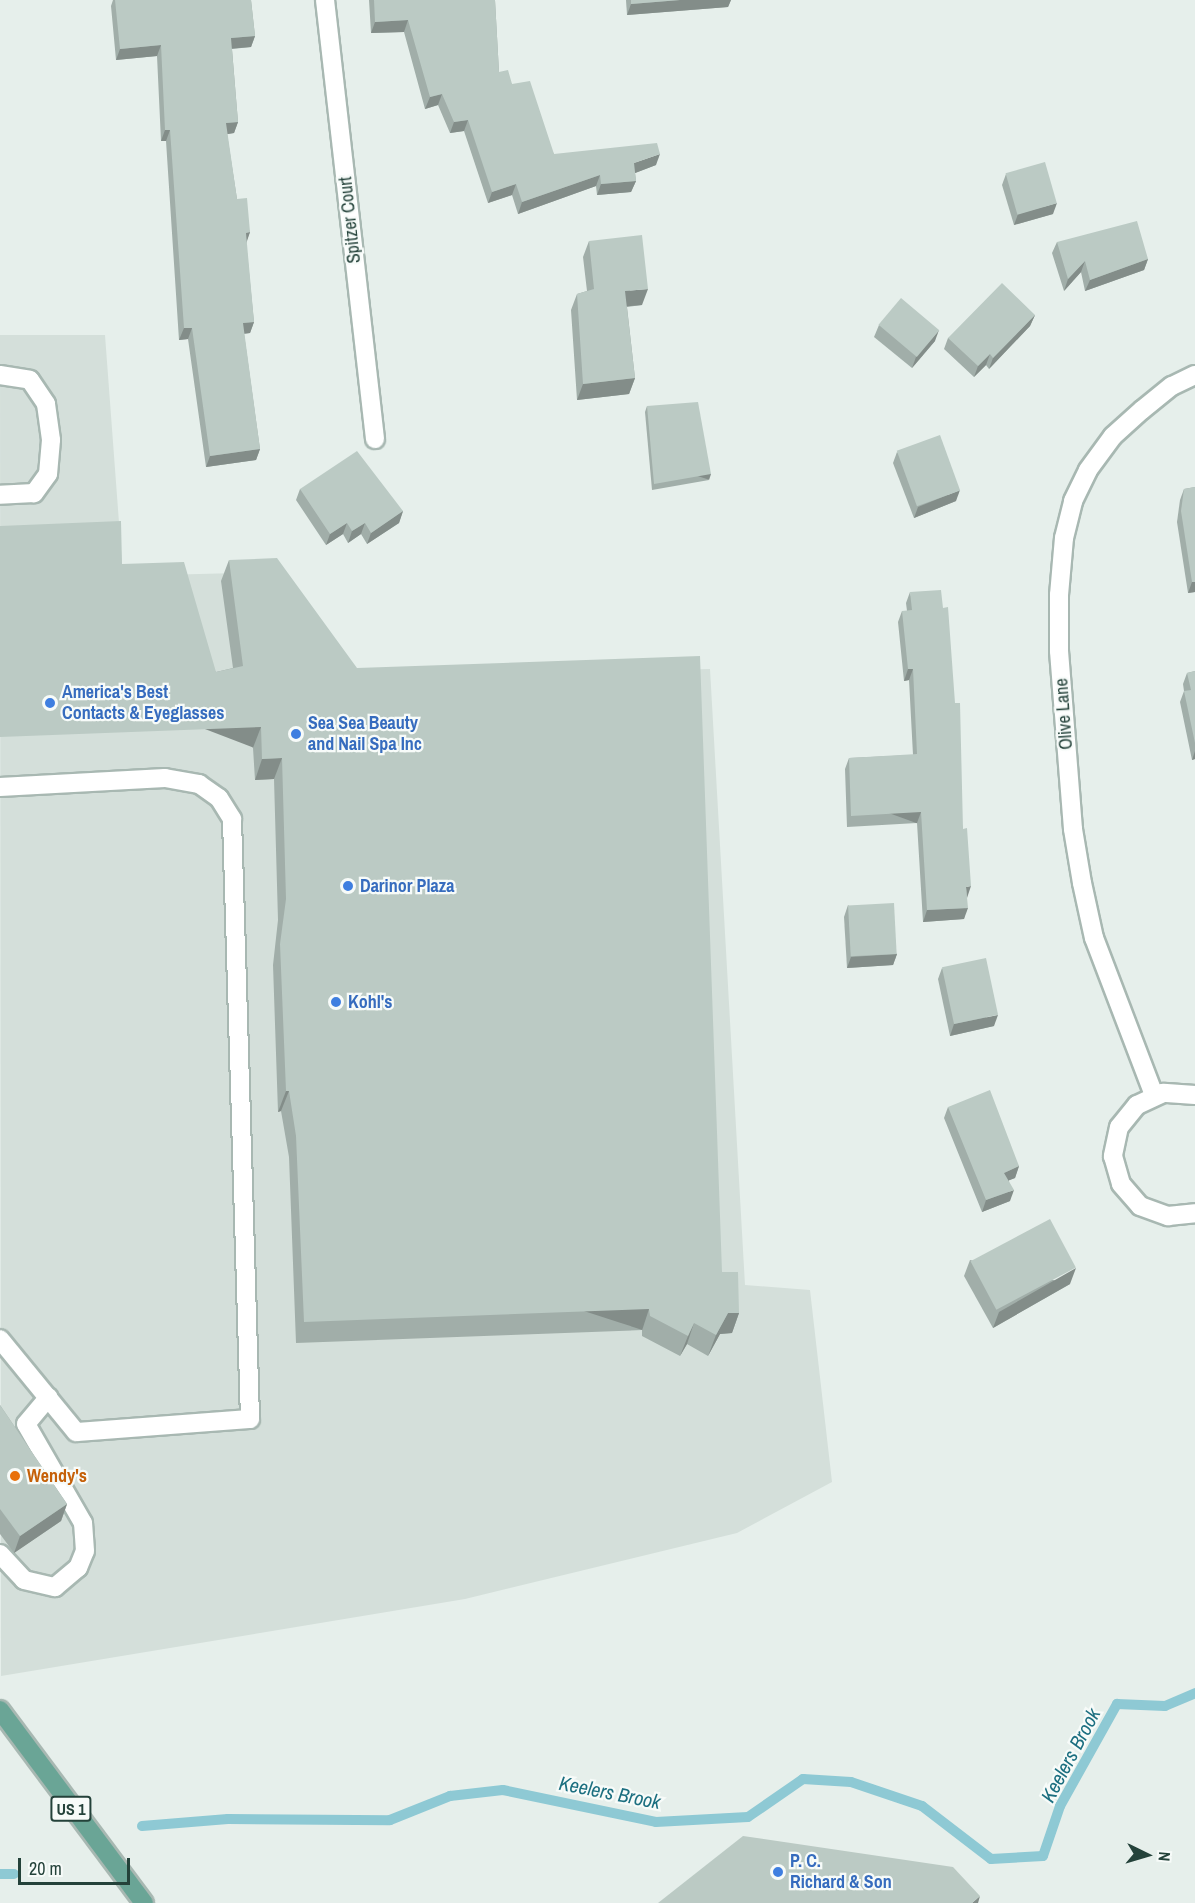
<!DOCTYPE html>
<style>
body{margin:0}
#map{position:relative;width:1195px;height:1903px;overflow:hidden;background:#e6efeb;font-family:"Archivo Narrow",sans-serif}
div>[style]{position:absolute}
.built>*{inset:0;background:#d4dfda}
.stream>*{height:10px;margin:-5px;padding:0 5px;transform-origin:5px;border-radius:5px;background:#8ec9d4}
.roads{filter:drop-shadow(2px 0 #a8b8b2) drop-shadow(-2px 0 #a8b8b2) drop-shadow(0 2px #a8b8b2) drop-shadow(0 -2px #a8b8b2)}
.minor>*{height:18px;margin:-9px;padding:0 9px;transform-origin:9px;border-radius:9px;background:#fff}
.major>*{height:18px;margin:-9px;padding:0 9px;transform-origin:9px;border-radius:9px;background:#6aa596}
.wall>*{inset:0;background:#a1aea9}
.shaded-wall>*{inset:0;background:#838d89;transform-origin:0 0}
.building>*{inset:0;background:#bbcac4;transform-origin:0 0}
.dots>*{width:16px;height:16px;translate:-50% -50%;box-sizing:border-box;border:3px solid #f7fbf9;border-radius:50%}
span{translate:-50% -50%;white-space:nowrap;text-align:center;line-height:1.15;-webkit-text-stroke:4.5px #f7fbf9;paint-order:stroke}
.shield-label span{padding:2px 4px;background:#f7fbf9;border:2px solid;border-radius:4px;-webkit-text-stroke-width:0}
.shield-label{font-size:16px;color:#24423a;font-weight:700}
.street-label{font-size:18px;color:#24423a}
.shop-label{font-size:18px;color:#366cbe;font-weight:700}
.left{translate:0 -50%;text-align:left}
.food-label{font-size:18px;color:#c56008;font-weight:700}
.water-label{font-size:20px;color:#1c6f80;font-style:italic}
.north{position:absolute;left:1117px;top:1825px;width:60px;height:60px;-webkit-text-stroke:4px #f7fbf9;paint-order:stroke;rotate:95deg;font-size:16px;font-weight:700;line-height:24px;text-align:center;color:#24423a}
.north::after{content:'';display:block;margin:auto;width:21px;height:27px;background:#24423a;clip-path:polygon(50% 0,100% 100%,50% 72%,0 100%)}
.scale{position:absolute;left:18px;top:1858px;width:112px;height:27px;box-sizing:border-box;border:3px solid #24423a;border-top:0;padding-left:8px;font-size:18px;line-height:21px;white-space:nowrap;color:#24423a;-webkit-text-stroke:4px #f7fbf9;paint-order:stroke}
</style>
<div id="map">
<div class="built">
<i style="clip-path:polygon(0 335px,105px 335px,123px 576px,271px 572px,354px 677px,710px 669px,745px 1285px,810px 1290px,832px 1482px,737px 1533px,465px 1599px,1px 1676px)"></i>
</div>
<div class="stream">
<i style="left:142px;top:1826px;width:86px;rotate:-4.7deg"></i>
<i style="left:228px;top:1819px;width:162px;rotate:0.4deg"></i>
<i style="left:390px;top:1820px;width:65px;rotate:-21.8deg"></i>
<i style="left:450px;top:1796px;width:53px;rotate:-6.5deg"></i>
<i style="left:503px;top:1790px;width:156px;rotate:11.8deg"></i>
<i style="left:656px;top:1822px;width:92px;rotate:-3.1deg"></i>
<i style="left:748px;top:1817px;width:67px;rotate:-34.6deg"></i>
<i style="left:803px;top:1779px;width:48px;rotate:3.6deg"></i>
<i style="left:851px;top:1782px;width:75px;rotate:18.7deg"></i>
<i style="left:922px;top:1806px;width:87px;rotate:37.5deg"></i>
<i style="left:991px;top:1859px;width:52px;rotate:-3.3deg"></i>
<i style="left:1043px;top:1856px;width:53px;rotate:-71.2deg"></i>
<i style="left:1060px;top:1806px;width:117px;rotate:-60.8deg"></i>
<i style="left:1117px;top:1704px;width:48px;rotate:2.4deg"></i>
<i style="left:1165px;top:1706px;width:33px;rotate:-23deg"></i>
<i style="left:0;top:1874px;width:14px"></i>
</div>
<div class="roads">
<div class="minor">
<i style="left:325px;top:0;width:442px;rotate:83.5deg"></i>
<i style="left:0;top:375px;width:30px;rotate:9deg"></i>
<i style="left:30px;top:380px;width:29px;rotate:56deg"></i>
<i style="left:46px;top:404px;width:36px;rotate:82deg"></i>
<i style="left:51px;top:440px;width:34px;rotate:95deg"></i>
<i style="left:48px;top:474px;width:24px;rotate:126deg"></i>
<i style="left:34px;top:493px;width:34px;rotate:177deg"></i>
<i style="left:0;top:787px;width:165px;rotate:-3.1deg"></i>
<i style="left:165px;top:778px;width:35px;rotate:10deg"></i>
<i style="left:199px;top:784px;width:24px;rotate:35deg"></i>
<i style="left:219px;top:798px;width:25px;rotate:58deg"></i>
<i style="left:232px;top:819px;width:600px;rotate:88.28deg"></i>
<i style="left:250px;top:1419px;width:174px;rotate:175.7deg"></i>
<i style="left:76px;top:1432px;width:120px;rotate:-129.3deg"></i>
<i style="left:1154px;top:1095px;width:168px;rotate:-110.9deg"></i>
<i style="left:1094px;top:938px;width:56px;rotate:-102.3deg"></i>
<i style="left:1082px;top:883px;width:55px;rotate:-99.5deg"></i>
<i style="left:1073px;top:829px;width:179px;rotate:-94.5deg"></i>
<i style="left:1059px;top:651px;width:56px;rotate:-90deg"></i>
<i style="left:1059px;top:595px;width:57px;rotate:-85deg"></i>
<i style="left:1064px;top:538px;width:38px;rotate:-76deg"></i>
<i style="left:1073px;top:501px;width:34px;rotate:-64deg"></i>
<i style="left:1088px;top:470px;width:42px;rotate:-53.7deg"></i>
<i style="left:1113px;top:436px;width:39px;rotate:-42deg"></i>
<i style="left:1142px;top:410px;width:38px;rotate:-39deg"></i>
<i style="left:1172px;top:386px;width:25px;rotate:-26deg"></i>
<i style="left:1195px;top:1095px;width:32px;rotate:-176deg"></i>
<i style="left:1163px;top:1093px;width:29px;rotate:155deg"></i>
<i style="left:1137px;top:1105px;width:28px;rotate:129deg"></i>
<i style="left:1119px;top:1127px;width:30px;rotate:102deg"></i>
<i style="left:1113px;top:1156px;width:29px;rotate:74deg"></i>
<i style="left:1121px;top:1184px;width:29px;rotate:49deg"></i>
<i style="left:1140px;top:1206px;width:30px;rotate:20deg"></i>
<i style="left:1168px;top:1216px;width:27px;rotate:-6deg"></i>
<i style="left:0;top:1554px;width:35px;rotate:47deg"></i>
<i style="left:24px;top:1580px;width:32px;rotate:13deg"></i>
<i style="left:55px;top:1587px;width:30px;rotate:-40deg"></i>
<i style="left:78px;top:1568px;width:18px;rotate:-68deg"></i>
<i style="left:85px;top:1551px;width:28px;rotate:-94deg"></i>
<i style="left:83px;top:1523px;width:114px;rotate:-119.9deg"></i>
<i style="left:26px;top:1424px;width:35px;rotate:-50deg"></i>
</div>
<div class="major">
<i style="left:0;top:1710px;width:241px;rotate:53.3deg"></i>
</div>
</div>
<div class="wall">
<i style="clip-path:polygon(113px 0,251px 0,255px 36px,251px 47px,232px 49px,238px 122px,234px 133px,227px 134px,237px 199px,250px 232px,246px 242px,254px 322px,250px 333px,244px 334px,260px 449px,256px 460px,206px 467px,188px 339px,179px 340px,166px 141px,161px 141px,157px 56px,116px 60px,111px 6px)"></i>
<i style="clip-path:polygon(369px 0,495px 0,499px 72px,512px 84px,554px 154px,656px 165px,635px 173px,636px 181px,631px 192px,597px 195px,596px 186px,518px 214px,512px 195px,488px 203px,464px 131px,450px 133px,438px 105px,425px 109px,404px 32px,371px 33px)"></i>
<i style="clip-path:polygon(626px 0,731px 0,728px 7px,627px 15px)"></i>
<i style="clip-path:polygon(1006px 174px,1053px 214px,1014px 225px,1002px 185px)"></i>
<i style="clip-path:polygon(589px 241px,642px 305px,627px 307px,635px 378px,629px 394px,577px 400px,571px 310px,577px 294px,587px 291px,583px 257px)"></i>
<i style="clip-path:polygon(1057px 242px,1148px 259px,1144px 270px,1085px 291px,1081px 272px,1064px 291px,1052px 253px)"></i>
<i style="clip-path:polygon(1035px 315px,1030px 326px,989px 369px,986px 365px,974px 377px,944px 349px,948px 338px)"></i>
<i style="clip-path:polygon(879px 325px,935px 341px,912px 368px,874px 337px)"></i>
<i style="clip-path:polygon(647px 406px,709px 480px,652px 490px,645px 412px)"></i>
<i style="clip-path:polygon(897px 452px,956px 501px,914px 518px,893px 463px)"></i>
<i style="clip-path:polygon(1195px 487px,1195px 592px,1188px 593px,1177px 522px,1180px 500px,1184px 489px)"></i>
<i style="clip-path:polygon(300px 489px,403px 511px,399px 523px,367px 544px,361px 534px,348px 543px,343px 534px,326px 545px,296px 500px)"></i>
<i style="clip-path:polygon(229px 560px,722px 1272px,739px 1313px,732px 1333px,720px 1334px,708px 1356px,687px 1344px,680px 1356px,642px 1336px,642px 1330px,296px 1343px,289px 1157px,281px 1111px,278px 1112px,273px 965px,278px 920px,274px 779px,255px 780px,253px 748px,122px 564px,216px 672px,233px 668px,221px 581px)"></i>
<i style="clip-path:polygon(910px 592px,963px 829px,967px 898px,964px 919px,923px 922px,917px 823px,847px 827px,845px 769px,849px 758px,913px 755px,909px 680px,904px 681px,898px 622px,902px 611px,907px 611px,906px 603px)"></i>
<i style="clip-path:polygon(1195px 671px,1195px 759px,1192px 760px,1180px 702px,1184px 691px,1183px 684px,1187px 673px)"></i>
<i style="clip-path:polygon(848px 905px,897px 954px,893px 965px,847px 968px,844px 917px)"></i>
<i style="clip-path:polygon(942px 968px,994px 1026px,950px 1036px,938px 979px)"></i>
<i style="clip-path:polygon(948px 1107px,1019px 1166px,1015px 1178px,1009px 1180px,1010px 1201px,982px 1212px,944px 1118px)"></i>
<i style="clip-path:polygon(970px 1260px,1070px 1284px,993px 1328px,964px 1276px)"></i>
<i style="clip-path:polygon(0 1405px,67px 1504px,61px 1521px,14px 1553px,0 1534px)"></i>
</div>
<div class="shaded-wall">
<i style="clip-path:polygon(680px 0,731px 0,728px 7px,627px 15px,631px 4px)"></i>
<i style="clip-path:polygon(408px 20px,404px 32px,371px 33px,375px 22px)"></i>
<i style="clip-path:polygon(255px 36px,251px 47px,227px 49px,231px 38px)"></i>
<i style="clip-path:polygon(161px 45px,157px 56px,116px 60px,120px 49px)"></i>
<i style="clip-path:polygon(442px 94px,438px 105px,425px 109px,430px 97px)"></i>
<i style="clip-path:polygon(468px 120px,464px 131px,450px 133px,454px 122px)"></i>
<i style="clip-path:polygon(238px 122px,234px 133px,222px 135px,226px 123px)"></i>
<i style="clip-path:polygon(165px 130px,170px 130px,166px 141px,161px 141px)"></i>
<i style="clip-path:polygon(660px 154px,656px 165px,630px 175px,634px 163px)"></i>
<i style="clip-path:polygon(600px 175px,596px 186px,518px 214px,522px 202px)"></i>
<i style="clip-path:polygon(636px 181px,631px 192px,597px 195px,601px 184px)"></i>
<i style="clip-path:polygon(516px 184px,512px 195px,488px 203px,492px 192px)"></i>
<i style="clip-path:polygon(1057px 203px,1053px 214px,1014px 225px,1018px 214px)"></i>
<i style="clip-path:polygon(250px 232px,246px 244px,246px 233px)"></i>
<i style="clip-path:polygon(1148px 259px,1144px 270px,1085px 291px,1090px 280px)"></i>
<i style="clip-path:polygon(1085px 261px,1081px 272px,1064px 291px,1068px 279px)"></i>
<i style="clip-path:polygon(648px 289px,642px 305px,619px 307px,625px 291px)"></i>
<i style="clip-path:polygon(1035px 315px,1030px 326px,989px 369px,993px 358px)"></i>
<i style="clip-path:polygon(254px 322px,250px 333px,239px 334px,243px 323px)"></i>
<i style="clip-path:polygon(184px 328px,192px 328px,188px 339px,179px 340px)"></i>
<i style="clip-path:polygon(939px 330px,935px 341px,912px 368px,916px 357px)"></i>
<i style="clip-path:polygon(990px 354px,986px 365px,974px 377px,978px 366px)"></i>
<i style="clip-path:polygon(635px 378px,629px 394px,577px 400px,583px 384px)"></i>
<i style="clip-path:polygon(260px 449px,256px 460px,206px 467px,210px 456px)"></i>
<i style="left:711px;top:474px;width:6px;height:58px;rotate:108deg"></i>
<i style="clip-path:polygon(960px 490px,956px 501px,914px 518px,918px 507px)"></i>
<i style="clip-path:polygon(403px 511px,399px 523px,367px 544px,371px 533px)"></i>
<i style="clip-path:polygon(347px 523px,343px 534px,326px 545px,330px 534px)"></i>
<i style="clip-path:polygon(365px 523px,361px 534px,348px 543px,352px 531px)"></i>
<i style="clip-path:polygon(1192px 582px,1195px 582px,1195px 592px,1188px 593px)"></i>
<i style="clip-path:polygon(908px 669px,913px 669px,909px 680px,904px 681px)"></i>
<i style="left:261px;top:727px;width:22px;height:261px;rotate:111deg"></i>
<i style="clip-path:polygon(1195px 751px,1195px 759px,1192px 760px)"></i>
<i style="clip-path:polygon(282px 758px,274px 779px,255px 780px,262px 759px)"></i>
<i style="left:921px;top:812px;width:12px;height:70px;rotate:110deg"></i>
<i style="clip-path:polygon(971px 886px,967px 898px,966px 887px)"></i>
<i style="clip-path:polygon(968px 908px,964px 919px,923px 922px,927px 910px)"></i>
<i style="clip-path:polygon(897px 954px,893px 965px,847px 968px,851px 957px)"></i>
<i style="clip-path:polygon(998px 1015px,994px 1026px,950px 1036px,954px 1024px)"></i>
<i style="clip-path:polygon(286px 1091px,289px 1091px,281px 1111px,278px 1112px)"></i>
<i style="clip-path:polygon(1019px 1166px,1015px 1178px,1000px 1184px,1004px 1173px)"></i>
<i style="clip-path:polygon(1014px 1190px,1010px 1201px,982px 1212px,986px 1200px)"></i>
<i style="clip-path:polygon(1076px 1268px,1070px 1284px,993px 1328px,999px 1312px)"></i>
<i style="left:649px;top:1309px;width:22px;height:345px;rotate:108deg"></i>
<i style="clip-path:polygon(728px 1313px,739px 1313px,732px 1333px,720px 1334px,708px 1356px,716px 1335px)"></i>
<i style="clip-path:polygon(694px 1323px,687px 1344px,680px 1356px,688px 1336px)"></i>
<i style="clip-path:polygon(67px 1504px,61px 1521px,14px 1553px,20px 1536px)"></i>
<i style="clip-path:polygon(980px 1896px,978px 1903px,972px 1903px)"></i>
</div>
<div class="building">
<i style="clip-path:polygon(115px 0,251px 0,255px 36px,231px 38px,238px 122px,226px 123px,237px 199px,247px 198px,250px 232px,246px 233px,254px 322px,243px 323px,260px 449px,210px 456px,192px 328px,184px 328px,170px 130px,165px 130px,161px 45px,120px 49px)"></i>
<i style="clip-path:polygon(374px 0,495px 0,499px 72px,508px 70px,512px 84px,530px 81px,554px 154px,657px 143px,660px 154px,634px 163px,636px 181px,601px 184px,600px 175px,522px 202px,516px 184px,492px 192px,468px 120px,454px 122px,442px 94px,430px 97px,408px 20px,375px 22px)"></i>
<i style="clip-path:polygon(631px 0,680px 0,631px 4px)"></i>
<i style="left:1045px;top:162px;width:43px;height:41px;rotate:74deg"></i>
<i style="clip-path:polygon(1137px 221px,1148px 259px,1090px 280px,1085px 261px,1068px 279px,1057px 242px)"></i>
<i style="clip-path:polygon(642px 235px,648px 289px,625px 291px,635px 378px,583px 384px,577px 294px,594px 289px,589px 241px)"></i>
<i style="clip-path:polygon(1002px 283px,1035px 315px,993px 358px,990px 354px,978px 366px,948px 338px)"></i>
<i style="left:901px;top:298px;width:50px;height:35px;rotate:40deg"></i>
<i style="clip-path:polygon(698px 402px,711px 474px,654px 484px,647px 406px)"></i>
<i style="left:940px;top:435px;width:59px;height:46px;rotate:70deg"></i>
<i style="clip-path:polygon(357px 451px,403px 511px,371px 533px,365px 523px,352px 531px,347px 523px,330px 534px,300px 489px)"></i>
<i style="clip-path:polygon(1195px 487px,1195px 582px,1192px 582px,1181px 511px,1184px 489px)"></i>
<i style="clip-path:polygon(121px 521px,122px 564px,184px 562px,216px 672px,243px 666px,229px 560px,277px 558px,357px 668px,700px 656px,722px 1272px,738px 1272px,739px 1313px,728px 1313px,716px 1335px,694px 1323px,688px 1336px,650px 1316px,649px 1309px,304px 1322px,296px 1136px,289px 1091px,286px 1091px,280px 944px,286px 899px,282px 758px,262px 759px,261px 727px,0 737px,0 526px)"></i>
<i style="clip-path:polygon(941px 590px,943px 608px,948px 607px,955px 703px,960px 703px,963px 829px,967px 828px,971px 886px,966px 887px,968px 908px,927px 910px,921px 812px,851px 816px,849px 758px,917px 754px,913px 669px,908px 669px,902px 611px,912px 610px,910px 592px)"></i>
<i style="clip-path:polygon(1195px 671px,1195px 743px,1184px 691px,1191px 690px,1187px 673px)"></i>
<i style="left:894px;top:903px;width:51px;height:46px;rotate:87deg"></i>
<i style="left:986px;top:958px;width:58px;height:45px;rotate:78deg"></i>
<i style="clip-path:polygon(990px 1090px,1019px 1166px,1004px 1173px,1014px 1190px,986px 1200px,948px 1107px)"></i>
<i style="left:1050px;top:1219px;width:55px;height:90px;rotate:62deg"></i>
<i style="clip-path:polygon(0 1405px,67px 1504px,20px 1536px,0 1509px)"></i>
<i style="clip-path:polygon(743px 1836px,953px 1867px,980px 1896px,972px 1903px,658px 1903px)"></i>
</div>
<div class="dots">
<i style="left:50px;top:703px;background:#3f7fe0"></i>
<i style="left:296px;top:734px;background:#3f7fe0"></i>
<i style="left:348px;top:886px;background:#3f7fe0"></i>
<i style="left:336px;top:1002px;background:#3f7fe0"></i>
<i style="left:15px;top:1476px;background:#e8710a"></i>
<i style="left:778px;top:1872px;background:#3f7fe0"></i>
</div>
<div class="shield-label">
<span style="left:71px;top:1809px">US 1</span>
</div>
<div class="street-label">
<span style="left:350px;top:220px;rotate:-96deg">Spitzer Court</span>
<span style="left:1064px;top:714px;rotate:-94deg">Olive Lane</span>
</div>
<div class="shop-label">
<span class="left" style="left:62px;top:703px">America's Best<br>Contacts &amp; Eyeglasses</span>
<span class="left" style="left:308px;top:734px">Sea Sea Beauty<br>and Nail Spa Inc</span>
<span class="left" style="left:360px;top:886px">Darinor Plaza</span>
<span class="left" style="left:348px;top:1002px">Kohl's</span>
<span class="left" style="left:790px;top:1872px">P. C.<br>Richard &amp; Son</span>
</div>
<div class="food-label">
<span class="left" style="left:27px;top:1476px">Wendy's</span>
</div>
<div class="water-label">
<span style="left:1070px;top:1755px;rotate:-62deg">Keelers Brook</span>
<span style="left:610px;top:1792px;rotate:11deg">Keelers Brook</span>
</div>
<div class="north">N</div>
<div class="scale">20 m</div>
</div>
